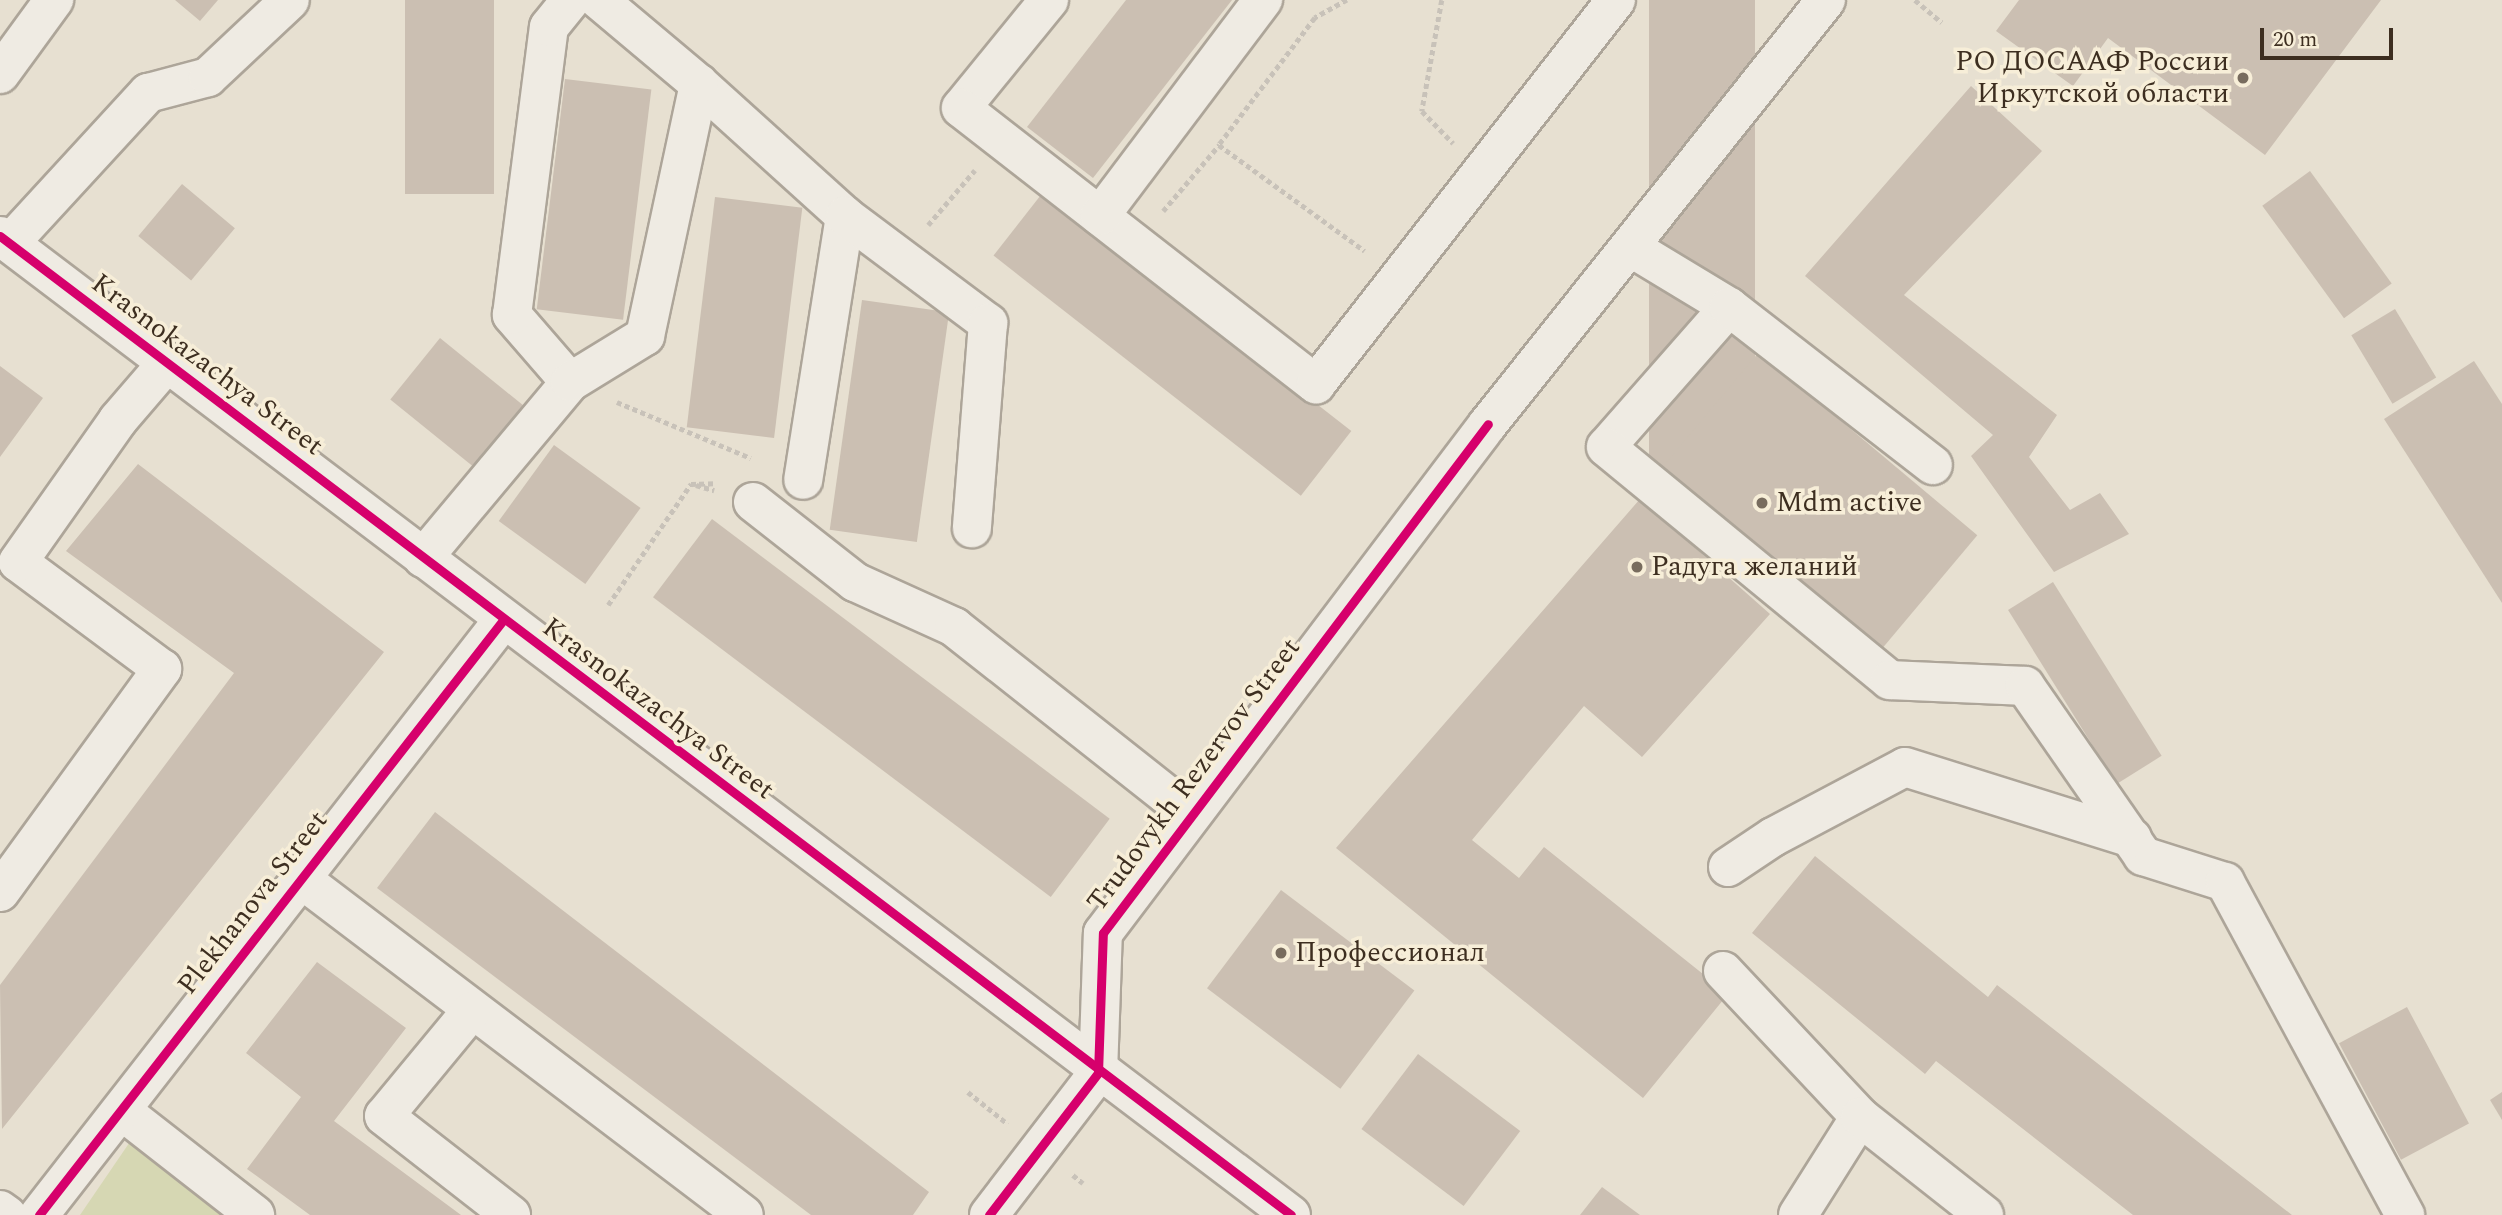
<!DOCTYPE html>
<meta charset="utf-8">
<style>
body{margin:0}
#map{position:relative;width:2502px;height:1215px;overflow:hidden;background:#e7e0d1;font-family:Spectral,serif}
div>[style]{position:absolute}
.green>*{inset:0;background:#d6d7b3}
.building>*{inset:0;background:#cbbfb2;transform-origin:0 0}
.path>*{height:4.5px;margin-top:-2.25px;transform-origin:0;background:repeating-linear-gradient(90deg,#c8c2b9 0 5px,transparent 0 8.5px)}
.roads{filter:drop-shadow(2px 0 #ada599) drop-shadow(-2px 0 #ada599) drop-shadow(0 2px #ada599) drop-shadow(0 -2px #ada599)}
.minor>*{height:38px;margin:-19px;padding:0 19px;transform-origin:19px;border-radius:19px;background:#efebe3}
.cycleway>*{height:9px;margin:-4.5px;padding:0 4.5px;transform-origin:4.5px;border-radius:4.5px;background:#d6006c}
.dots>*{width:19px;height:19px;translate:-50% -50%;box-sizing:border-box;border:4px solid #f7eed8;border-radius:50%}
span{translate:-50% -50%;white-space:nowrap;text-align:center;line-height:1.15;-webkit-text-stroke:7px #f7eed8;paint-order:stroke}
.poi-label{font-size:28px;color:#3d2e20}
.right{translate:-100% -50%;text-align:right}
.left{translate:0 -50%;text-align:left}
.street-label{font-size:28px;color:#3d2e20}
.scale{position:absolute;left:2260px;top:28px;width:133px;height:32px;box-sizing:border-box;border:4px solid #3d2e20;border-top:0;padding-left:9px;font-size:21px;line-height:24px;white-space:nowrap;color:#3d2e20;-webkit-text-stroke:5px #f7eed8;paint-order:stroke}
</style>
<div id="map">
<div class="green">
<i style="clip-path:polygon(136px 1133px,235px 1215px,80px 1215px)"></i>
</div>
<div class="building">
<i style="clip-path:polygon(175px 0,218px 0,200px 21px)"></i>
<i style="left:405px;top:0;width:89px;height:194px"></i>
<i style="clip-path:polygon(1126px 0,1232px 0,1093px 178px,1027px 127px)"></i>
<i style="left:1649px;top:0;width:106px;height:474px"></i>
<i style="clip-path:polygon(2019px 0,2381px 0,2265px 155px,2108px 38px,2073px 86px,1996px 31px)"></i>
<i style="left:565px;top:79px;width:87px;height:232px;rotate:7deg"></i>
<i style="clip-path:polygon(1971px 86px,2042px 151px,1904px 295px,2057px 415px,2029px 457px,2070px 510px,2100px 493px,2129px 534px,2054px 572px,1971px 456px,1993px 435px,1805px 276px)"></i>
<i style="left:2310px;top:171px;width:139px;height:59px;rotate:54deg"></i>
<i style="left:182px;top:184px;width:69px;height:68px;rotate:40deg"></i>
<i style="left:1044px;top:191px;width:390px;height:82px;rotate:38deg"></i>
<i style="left:715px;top:197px;width:88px;height:232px;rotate:7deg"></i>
<i style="left:862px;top:300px;width:88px;height:232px;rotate:8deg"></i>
<i style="left:2395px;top:309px;width:80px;height:51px;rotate:59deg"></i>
<i style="left:440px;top:338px;width:107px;height:79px;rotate:39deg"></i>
<i style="left:1759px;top:352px;width:285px;height:166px;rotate:40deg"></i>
<i style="clip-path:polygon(2474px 361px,2502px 404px,2502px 603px,2384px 419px)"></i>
<i style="clip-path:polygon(0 366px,43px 398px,0 457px)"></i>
<i style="left:554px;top:445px;width:107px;height:94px;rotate:36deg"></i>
<i style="clip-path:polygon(138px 464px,384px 652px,2px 1129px,0 985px,234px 673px,66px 551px)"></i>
<i style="clip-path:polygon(1640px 499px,1770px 614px,1642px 757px,1584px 706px,1472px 840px,1519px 878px,1544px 847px,1728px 994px,1643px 1098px,1336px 848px)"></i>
<i style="left:712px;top:519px;width:498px;height:98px;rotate:37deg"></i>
<i style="left:2053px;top:582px;width:205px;height:53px;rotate:58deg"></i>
<i style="clip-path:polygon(435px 812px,929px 1192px,913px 1215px,811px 1215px,377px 888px)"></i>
<i style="clip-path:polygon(1815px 856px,1988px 997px,1997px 985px,2292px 1215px,2133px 1215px,1936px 1061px,1925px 1074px,1752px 933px)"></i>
<i style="left:1281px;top:890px;width:167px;height:123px;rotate:37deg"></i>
<i style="clip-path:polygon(317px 962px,406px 1028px,334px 1121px,461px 1215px,310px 1215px,247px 1169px,301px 1097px,246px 1053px)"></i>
<i style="left:2407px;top:1007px;width:132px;height:77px;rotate:62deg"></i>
<i style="left:1418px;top:1054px;width:128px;height:94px;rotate:37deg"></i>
<i style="clip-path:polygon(2502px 1092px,2502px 1120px,2490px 1100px)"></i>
<i style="clip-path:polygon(1602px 1187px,1640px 1215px,1580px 1215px)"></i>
</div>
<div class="path">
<i style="left:1347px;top:0;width:37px;rotate:151deg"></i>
<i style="left:1315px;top:18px;width:159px;rotate:127.1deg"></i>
<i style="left:1219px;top:145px;width:180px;rotate:36deg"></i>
<i style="left:1442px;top:0;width:113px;rotate:100.2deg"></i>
<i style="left:1422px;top:111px;width:45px;rotate:45.9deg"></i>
<i style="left:1915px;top:0;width:35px;rotate:40deg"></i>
<i style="left:1163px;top:211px;width:87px;rotate:-49.7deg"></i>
<i style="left:928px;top:225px;width:72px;rotate:-49.5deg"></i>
<i style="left:617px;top:402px;width:145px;rotate:22.7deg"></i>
<i style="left:696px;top:485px;width:19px;rotate:16deg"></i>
<i style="left:608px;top:605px;width:147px;rotate:-55.6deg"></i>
<i style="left:691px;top:484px;width:24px;rotate:-2deg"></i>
<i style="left:968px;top:1092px;width:51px;rotate:38.7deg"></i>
<i style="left:1073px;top:1175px;width:13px;rotate:39deg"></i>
</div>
<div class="roads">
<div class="minor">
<i style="left:1049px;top:0;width:139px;rotate:129.2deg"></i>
<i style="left:961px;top:108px;width:450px;rotate:37.9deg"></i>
<i style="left:1316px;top:384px;width:487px;rotate:-52deg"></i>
<i style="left:0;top:74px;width:92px;rotate:-53.9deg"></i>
<i style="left:699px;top:84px;width:197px;rotate:42.1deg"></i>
<i style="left:845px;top:216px;width:267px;rotate:99deg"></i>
<i style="left:845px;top:216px;width:179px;rotate:36.8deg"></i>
<i style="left:988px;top:323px;width:206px;rotate:94.5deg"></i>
<i style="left:1100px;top:216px;width:271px;rotate:-53deg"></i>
<i style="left:0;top:236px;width:1620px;rotate:37.17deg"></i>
<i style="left:10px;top:243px;width:204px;rotate:-47.4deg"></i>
<i style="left:148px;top:93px;width:62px;rotate:-14.9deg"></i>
<i style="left:208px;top:77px;width:112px;rotate:-43.2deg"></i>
<i style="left:1630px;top:247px;width:116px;rotate:31.2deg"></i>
<i style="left:1729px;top:307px;width:186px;rotate:131.3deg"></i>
<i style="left:1606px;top:447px;width:367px;rotate:39.4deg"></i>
<i style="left:1890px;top:680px;width:135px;rotate:2.5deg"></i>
<i style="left:2025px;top:686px;width:207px;rotate:55.2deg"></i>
<i style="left:2143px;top:856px;width:86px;rotate:17.6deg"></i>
<i style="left:2225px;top:882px;width:379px;rotate:61.6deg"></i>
<i style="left:1729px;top:307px;width:258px;rotate:37.8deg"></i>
<i style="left:570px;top:382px;width:89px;rotate:-130.9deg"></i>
<i style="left:512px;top:315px;width:290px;rotate:-82.7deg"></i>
<i style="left:549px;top:27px;width:35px;rotate:-51deg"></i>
<i style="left:753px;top:502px;width:130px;rotate:38.1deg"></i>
<i style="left:855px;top:582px;width:109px;rotate:24.4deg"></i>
<i style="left:954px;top:627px;width:303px;rotate:38.3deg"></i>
<i style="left:423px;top:558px;width:229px;rotate:-50.1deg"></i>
<i style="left:570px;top:382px;width:88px;rotate:-31.5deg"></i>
<i style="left:645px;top:336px;width:258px;rotate:-77.9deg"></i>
<i style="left:699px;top:84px;width:131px;rotate:-140deg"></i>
<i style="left:1728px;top:867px;width:54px;rotate:-33.7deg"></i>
<i style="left:1773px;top:837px;width:149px;rotate:-27.9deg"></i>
<i style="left:1905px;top:767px;width:238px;rotate:17.4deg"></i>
<i style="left:300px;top:878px;width:557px;rotate:37.2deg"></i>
<i style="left:0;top:892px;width:276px;rotate:-54deg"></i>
<i style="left:162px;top:669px;width:179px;rotate:-143.4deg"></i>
<i style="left:18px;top:562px;width:174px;rotate:-54.8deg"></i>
<i style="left:118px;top:420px;width:75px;rotate:-49.3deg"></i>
<i style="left:1723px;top:971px;width:200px;rotate:46.8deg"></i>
<i style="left:471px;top:1011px;width:136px;rotate:129.6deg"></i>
<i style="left:384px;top:1116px;width:161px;rotate:37.9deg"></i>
<i style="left:122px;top:1111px;width:169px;rotate:38deg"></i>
<i style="left:0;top:1210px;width:9px;rotate:36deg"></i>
<i style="left:39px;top:1215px;width:755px;rotate:-52.05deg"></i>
<i style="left:989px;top:1215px;width:179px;rotate:-52.5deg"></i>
<i style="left:1098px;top:1073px;width:140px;rotate:-88deg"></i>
<i style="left:1103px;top:933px;width:638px;rotate:-52.9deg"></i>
<i style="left:1488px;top:424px;width:542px;rotate:-51.44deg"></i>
<i style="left:1798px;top:1215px;width:116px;rotate:-57.7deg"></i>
<i style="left:1860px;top:1117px;width:158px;rotate:38.3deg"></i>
</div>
</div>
<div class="cycleway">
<i style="left:0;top:236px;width:1620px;rotate:37.17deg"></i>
<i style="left:39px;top:1215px;width:755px;rotate:-52.05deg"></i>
<i style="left:989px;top:1215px;width:179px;rotate:-52.5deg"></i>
<i style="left:1098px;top:1073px;width:140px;rotate:-88deg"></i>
<i style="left:1103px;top:933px;width:638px;rotate:-52.9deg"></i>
</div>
<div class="dots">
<i style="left:2243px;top:78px;background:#786c5e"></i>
<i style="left:1762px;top:503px;background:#786c5e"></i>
<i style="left:1637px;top:567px;background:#786c5e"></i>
<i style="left:1281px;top:953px;background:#786c5e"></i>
</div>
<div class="poi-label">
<span class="right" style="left:2229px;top:78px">РО ДОСААФ России<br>Иркутской области</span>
<span class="left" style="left:1776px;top:503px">Mdm active</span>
<span class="left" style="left:1651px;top:567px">Радуга желаний</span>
<span class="left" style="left:1295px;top:953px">Профессионал</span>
</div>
<div class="street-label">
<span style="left:207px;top:365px;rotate:37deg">Krasnokazachya Street</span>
<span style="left:658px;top:709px;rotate:37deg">Krasnokazachya Street</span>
<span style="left:1194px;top:775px;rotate:-53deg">Trudovykh Rezervov Street</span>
<span style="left:253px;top:903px;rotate:-52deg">Plekhanova Street</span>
</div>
<div class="scale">20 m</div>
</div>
